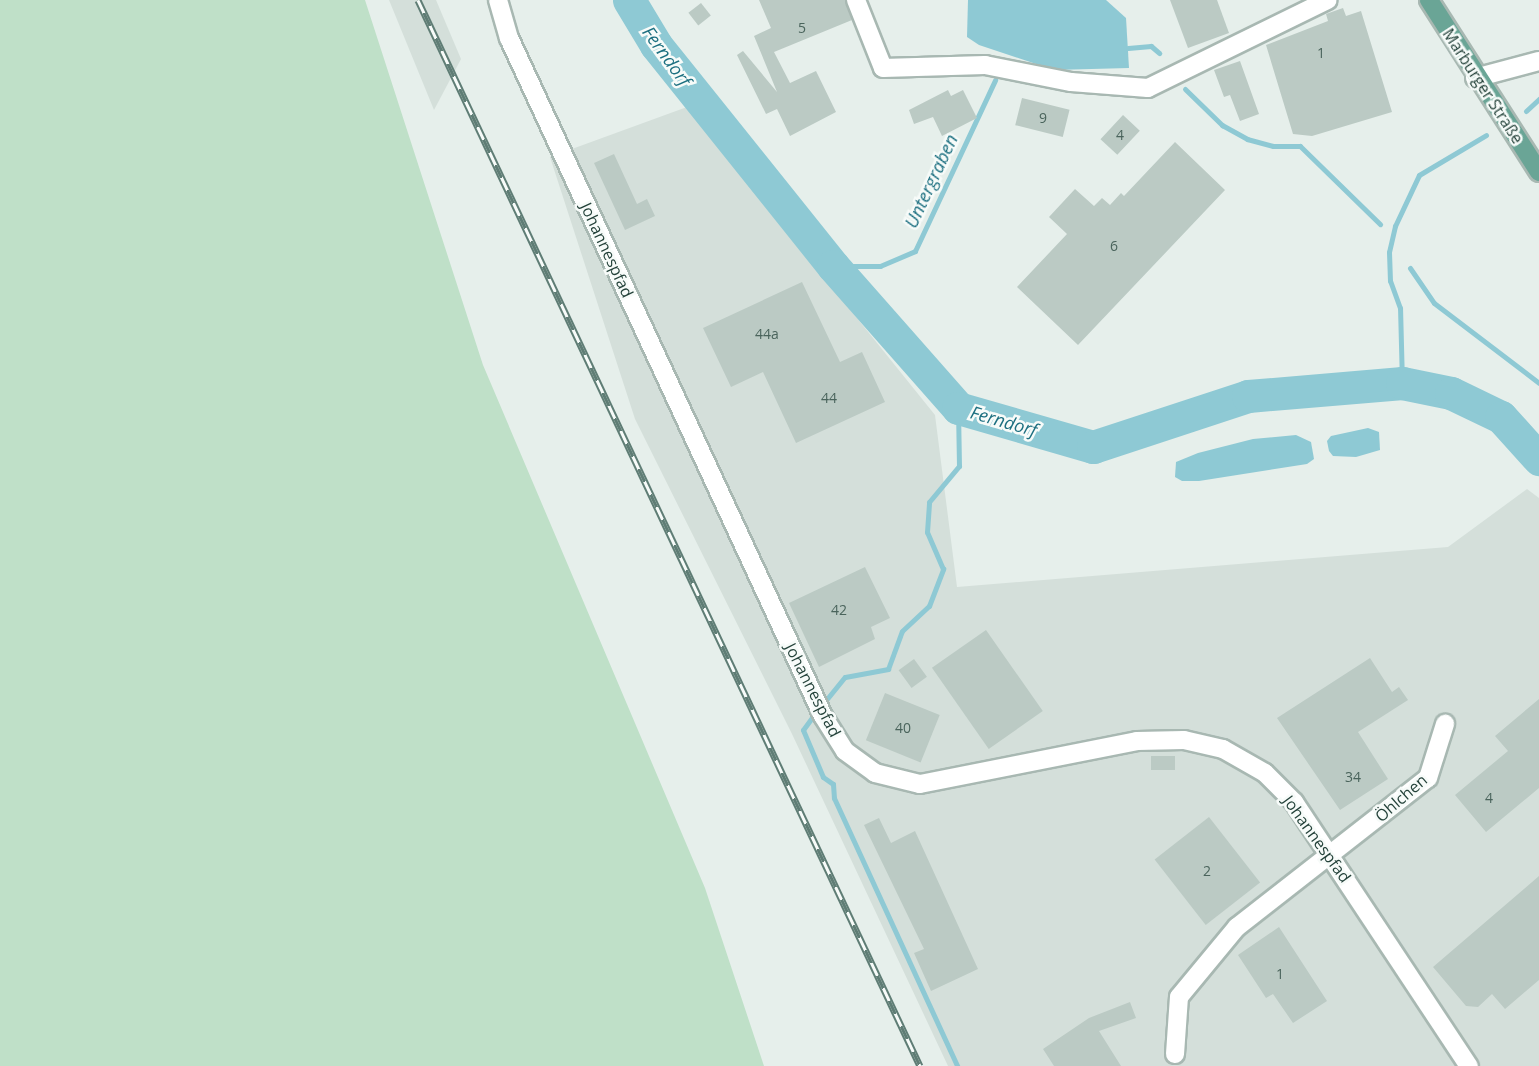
<!DOCTYPE html>
<meta charset="utf-8">
<style>
body{margin:0}
#map{position:relative;width:1539px;height:1066px;overflow:hidden;background:#e6efeb;font-family:"Open Sans",sans-serif}
div>[style]{position:absolute}
.built>*{inset:0;background:#d4dfda}
.green>*{inset:0;background:#bfe0c8}
.water>*{inset:0;background:#8ec9d4}
.stream>*{height:5px;margin:-2.5px;padding:0 2.5px;transform-origin:2.5px;border-radius:2.5px;background:#8ec9d4}
.river>*{height:33px;margin:-16.5px;padding:0 16.5px;transform-origin:16.5px;border-radius:16.5px;background:#8ec9d4}
.building>*{inset:0;background:#bbcac4;transform-origin:0 0}
.roads{filter:drop-shadow(2px 0 #a8b8b2) drop-shadow(-2px 0 #a8b8b2) drop-shadow(0 2px #a8b8b2) drop-shadow(0 -2px #a8b8b2)}
.minor>*{height:18px;margin:-9px;padding:0 9px;transform-origin:9px;border-radius:9px;background:#fff}
.major>*{height:18px;margin:-9px;padding:0 9px;transform-origin:9px;border-radius:9px;background:#6aa596}
.rail>*{height:7px;margin-top:-3.5px;transform-origin:0;background:repeating-linear-gradient(90deg,#f7fbf9 0 14px,#5f7d75 0 28px);box-sizing:border-box;border-block:2px solid #5f7d75}
span{translate:-50% -50%;white-space:nowrap;text-align:center;line-height:1.15;-webkit-text-stroke:5px #f7fbf9;paint-order:stroke}
.number-label{font-size:14px;color:#4a645c}
.number-label span{-webkit-text-stroke-width:0}
.street-label{font-size:16px;color:#24423a}
.water-label{font-size:18px;color:#1c6f80;font-style:italic}
</style>
<div id="map">
<div class="built">
<i style="clip-path:polygon(389px 0,436px 0,461px 59px,434px 110px)"></i>
<i style="clip-path:polygon(687px 107px,935px 415px,957px 587px,1448px 547px,1527px 489px,1539px 498px,1539px 1066px,948px 1066px,792px 734px,635px 419px,550px 157px)"></i>
</div>
<div class="green">
<i style="clip-path:polygon(0 0,365px 0,483px 365px,705px 888px,764px 1066px,0 1066px)"></i>
</div>
<div class="water">
<i style="clip-path:polygon(968px 0,1106px 0,1126px 18px,1129px 68px,1054px 70px,979px 45px,967px 37px)"></i>
<i style="clip-path:polygon(1368px 428px,1379px 432px,1380px 450px,1356px 457px,1333px 456px,1329px 451px,1327px 441px,1331px 436px)"></i>
<i style="clip-path:polygon(1296px 435px,1311px 442px,1314px 459px,1307px 464px,1199px 481px,1182px 481px,1175px 477px,1176px 462px,1198px 453px,1253px 439px)"></i>
</div>
<div class="stream">
<i style="left:1128px;top:48px;width:23px;rotate:-5deg"></i>
<i style="left:1151px;top:46px;width:11px;rotate:41deg"></i>
<i style="left:1185px;top:89px;width:52px;rotate:44.2deg"></i>
<i style="left:1222px;top:125px;width:29px;rotate:29deg"></i>
<i style="left:1247px;top:139px;width:27px;rotate:15deg"></i>
<i style="left:1273px;top:146px;width:27px"></i>
<i style="left:1300px;top:146px;width:112px;rotate:44.3deg"></i>
<i style="left:1526px;top:111px;width:18px;rotate:-43deg"></i>
<i style="left:833px;top:266px;width:47px"></i>
<i style="left:880px;top:266px;width:38px;rotate:-23deg"></i>
<i style="left:915px;top:251px;width:189px;rotate:-64.9deg"></i>
<i style="left:1410px;top:268px;width:42px;rotate:55.6deg"></i>
<i style="left:1434px;top:303px;width:132px;rotate:37.3deg"></i>
<i style="left:1402px;top:383px;width:75px;rotate:-91.5deg"></i>
<i style="left:1400px;top:308px;width:29px;rotate:-110deg"></i>
<i style="left:1390px;top:281px;width:29px;rotate:-92deg"></i>
<i style="left:1389px;top:252px;width:27px;rotate:-77deg"></i>
<i style="left:1395px;top:226px;width:56px;rotate:-64.8deg"></i>
<i style="left:1419px;top:175px;width:78px;rotate:-30.8deg"></i>
<i style="left:822px;top:705px;width:36px;rotate:-51deg"></i>
<i style="left:845px;top:677px;width:44px;rotate:-10.5deg"></i>
<i style="left:888px;top:669px;width:40px;rotate:-69.8deg"></i>
<i style="left:902px;top:631px;width:37px;rotate:-43deg"></i>
<i style="left:929px;top:606px;width:40px;rotate:-69deg"></i>
<i style="left:943px;top:569px;width:40px;rotate:-113.4deg"></i>
<i style="left:927px;top:532px;width:30px;rotate:-86deg"></i>
<i style="left:929px;top:502px;width:47px;rotate:-50.2deg"></i>
<i style="left:959px;top:466px;width:58px;rotate:-91deg"></i>
<i style="left:816px;top:712px;width:22px;rotate:126deg"></i>
<i style="left:803px;top:730px;width:51px;rotate:66.9deg"></i>
<i style="left:823px;top:777px;width:12px;rotate:35deg"></i>
<i style="left:833px;top:784px;width:14px;rotate:86deg"></i>
<i style="left:834px;top:798px;width:295px;rotate:65.3deg"></i>
</div>
<div class="river">
<i style="left:629px;top:0;width:52px;rotate:59deg"></i>
<i style="left:656px;top:45px;width:283px;rotate:51.3deg"></i>
<i style="left:833px;top:266px;width:189px;rotate:48.6deg"></i>
<i style="left:958px;top:408px;width:141px;rotate:16.1deg"></i>
<i style="left:1093px;top:447px;width:163px;rotate:-18.2deg"></i>
<i style="left:1248px;top:396px;width:155px;rotate:-4.8deg"></i>
<i style="left:1402px;top:383px;width:50px;rotate:11.5deg"></i>
<i style="left:1451px;top:393px;width:55px;rotate:25.6deg"></i>
<i style="left:1501px;top:417px;width:57px;rotate:47.9deg"></i>
</div>
<div class="building">
<i style="clip-path:polygon(759px 0,845px 0,852px 20px,774px 52px,790px 83px,816px 71px,836px 112px,790px 136px,777px 109px,766px 114px,737px 55px,743px 51px,777px 92px,754px 36px,771px 28px)"></i>
<i style="clip-path:polygon(1170px 0,1217px 0,1229px 33px,1188px 48px)"></i>
<i style="left:701px;top:3px;width:16px;height:16px;rotate:52deg"></i>
<i style="clip-path:polygon(1343px 8px,1346px 16px,1361px 11px,1392px 112px,1312px 136px,1293px 134px,1266px 45px,1328px 21px,1326px 14px)"></i>
<i style="clip-path:polygon(1240px 61px,1259px 114px,1240px 121px,1230px 95px,1224px 97px,1214px 70px)"></i>
<i style="clip-path:polygon(948px 90px,951px 96px,963px 90px,977px 118px,942px 136px,933px 117px,914px 124px,909px 110px)"></i>
<i style="left:1022px;top:98px;width:49px;height:28px;rotate:14deg"></i>
<i style="left:1123px;top:115px;width:23px;height:33px;rotate:43deg"></i>
<i style="clip-path:polygon(1175px 142px,1225px 190px,1078px 345px,1017px 287px,1067px 234px,1049px 217px,1075px 189px,1094px 206px,1102px 198px,1110px 205px,1121px 193px,1124px 196px)"></i>
<i style="clip-path:polygon(614px 154px,637px 204px,647px 199px,655px 216px,625px 230px,594px 163px)"></i>
<i style="clip-path:polygon(802px 282px,840px 362px,862px 352px,885px 402px,796px 443px,763px 372px,731px 387px,703px 328px)"></i>
<i style="clip-path:polygon(865px 567px,890px 618px,871px 627px,875px 639px,819px 667px,789px 603px)"></i>
<i style="left:986px;top:630px;width:99px;height:66px;rotate:55deg"></i>
<i style="clip-path:polygon(1370px 658px,1392px 692px,1399px 687px,1408px 700px,1358px 732px,1388px 779px,1340px 810px,1277px 718px)"></i>
<i style="left:914px;top:659px;width:22px;height:19px;rotate:54deg"></i>
<i style="left:885px;top:693px;width:59px;height:51px;rotate:22deg"></i>
<i style="clip-path:polygon(1539px 699px,1539px 788px,1486px 832px,1455px 795px,1508px 751px,1495px 736px)"></i>
<i style="left:1175px;top:756px;width:14px;height:24px;rotate:90deg"></i>
<i style="left:1209px;top:817px;width:83px;height:69px;rotate:52deg"></i>
<i style="clip-path:polygon(879px 818px,891px 843px,915px 831px,978px 969px,931px 991px,914px 953px,924px 949px,864px 825px)"></i>
<i style="clip-path:polygon(1539px 876px,1539px 980px,1505px 1009px,1492px 994px,1478px 1007px,1466px 1006px,1433px 967px)"></i>
<i style="clip-path:polygon(1279px 927px,1327px 1001px,1293px 1023px,1273px 994px,1266px 998px,1238px 955px)"></i>
<i style="clip-path:polygon(1130px 1002px,1136px 1018px,1099px 1031px,1121px 1066px,1054px 1066px,1043px 1049px,1089px 1018px)"></i>
</div>
<div class="roads">
<div class="minor">
<i style="left:498px;top:0;width:40px;rotate:74deg"></i>
<i style="left:509px;top:38px;width:747px;rotate:65.15deg"></i>
<i style="left:823px;top:716px;width:41px;rotate:57.8deg"></i>
<i style="left:845px;top:751px;width:37px;rotate:36deg"></i>
<i style="left:875px;top:773px;width:46px;rotate:13.7deg"></i>
<i style="left:920px;top:784px;width:221px;rotate:-11.2deg"></i>
<i style="left:1137px;top:741px;width:47px;rotate:-1.2deg"></i>
<i style="left:1184px;top:740px;width:40px;rotate:13deg"></i>
<i style="left:1223px;top:749px;width:48px;rotate:29.7deg"></i>
<i style="left:1265px;top:773px;width:41px;rotate:45deg"></i>
<i style="left:1294px;top:802px;width:317px;rotate:56.5deg"></i>
<i style="left:856px;top:0;width:73px;rotate:68.3deg"></i>
<i style="left:883px;top:68px;width:102px;rotate:-1.7deg"></i>
<i style="left:985px;top:65px;width:88px;rotate:11.2deg"></i>
<i style="left:1071px;top:82px;width:77px;rotate:4.5deg"></i>
<i style="left:1148px;top:88px;width:200px;rotate:-26.1deg"></i>
<i style="left:1475px;top:78px;width:66px;rotate:-14.9deg"></i>
<i style="left:1175px;top:1054px;width:57px;rotate:-86deg"></i>
<i style="left:1179px;top:997px;width:91px;rotate:-50.4deg"></i>
<i style="left:1237px;top:927px;width:242px;rotate:-38deg"></i>
<i style="left:1428px;top:778px;width:57px;rotate:-72.5deg"></i>
</div>
<div class="major">
<i style="left:1429px;top:0;width:204px;rotate:57.4deg"></i>
</div>
</div>
<div class="rail">
<i style="left:418px;top:0;width:1178px;rotate:64.78deg"></i>
</div>
<div class="number-label">
<span style="left:802px;top:28px">5</span>
<span style="left:1321px;top:53px">1</span>
<span style="left:1043px;top:118px">9</span>
<span style="left:1120px;top:135px">4</span>
<span style="left:1114px;top:246px">6</span>
<span style="left:767px;top:334px">44a</span>
<span style="left:829px;top:398px">44</span>
<span style="left:839px;top:610px">42</span>
<span style="left:903px;top:728px">40</span>
<span style="left:1353px;top:777px">34</span>
<span style="left:1489px;top:798px">4</span>
<span style="left:1207px;top:871px">2</span>
<span style="left:1280px;top:974px">1</span>
</div>
<div class="street-label">
<span style="left:1483px;top:86px;rotate:57deg">Marburger Straße</span>
<span style="left:607px;top:250px;rotate:65deg">Johannespfad</span>
<span style="left:813px;top:690px;rotate:63deg">Johannespfad</span>
<span style="left:1401px;top:798px;rotate:-41deg">Öhlchen</span>
<span style="left:1317px;top:839px;rotate:54deg">Johannespfad</span>
</div>
<div class="water-label">
<span style="left:667px;top:56px;rotate:54deg">Ferndorf</span>
<span style="left:931px;top:181px;rotate:-65deg">Untergraben</span>
<span style="left:1004px;top:421px;rotate:16deg">Ferndorf</span>
</div>
</div>
